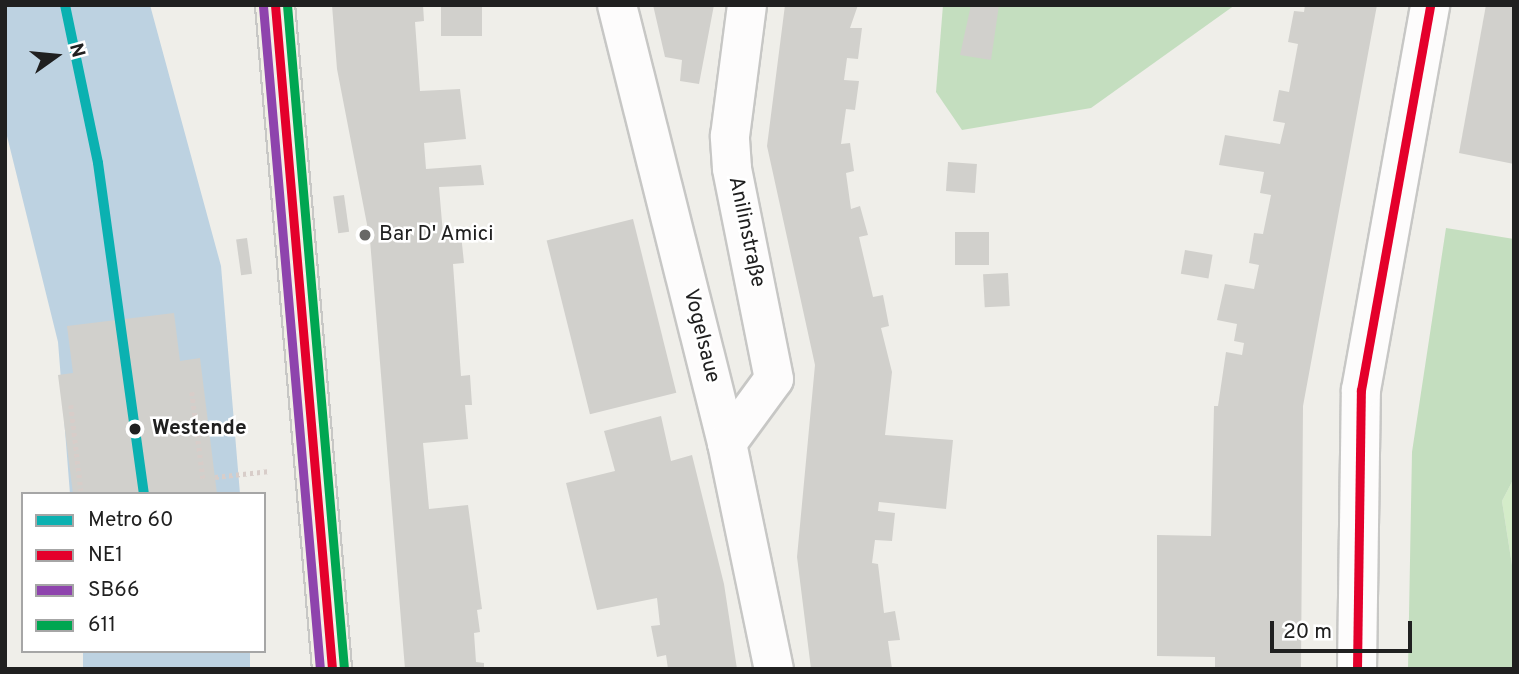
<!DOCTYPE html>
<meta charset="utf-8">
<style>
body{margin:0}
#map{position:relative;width:1519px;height:674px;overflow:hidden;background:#efeee9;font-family:Overpass,sans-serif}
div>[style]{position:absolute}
.grass>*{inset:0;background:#d4ecc9}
.forest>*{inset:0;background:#c4debf}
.water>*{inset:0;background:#bdd2e1;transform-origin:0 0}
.building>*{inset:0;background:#d1d0cc;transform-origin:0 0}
.path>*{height:4.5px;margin-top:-2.25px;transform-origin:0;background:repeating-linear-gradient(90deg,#d8cdc9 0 3.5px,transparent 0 7px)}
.roads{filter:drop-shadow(2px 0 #c7c7c5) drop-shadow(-2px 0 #c7c7c5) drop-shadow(0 2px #c7c7c5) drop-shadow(0 -2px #c7c7c5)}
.minor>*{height:38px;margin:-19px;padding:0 19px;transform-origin:19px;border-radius:19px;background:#fdfcfc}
.major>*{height:38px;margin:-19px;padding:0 19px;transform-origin:19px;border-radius:19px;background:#f1efe6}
.bus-1>*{height:9px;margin:-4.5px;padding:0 4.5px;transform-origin:4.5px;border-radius:4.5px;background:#e4002b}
.bus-2>*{height:9px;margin:-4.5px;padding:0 4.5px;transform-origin:4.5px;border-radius:4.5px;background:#8e44ad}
.bus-3>*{height:9px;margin:-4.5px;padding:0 4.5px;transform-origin:4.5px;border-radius:4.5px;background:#00a651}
.metro-1>*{height:10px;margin:-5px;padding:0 5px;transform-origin:5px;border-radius:5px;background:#0bb1b1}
.dots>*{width:19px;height:19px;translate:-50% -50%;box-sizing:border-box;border:4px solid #fff;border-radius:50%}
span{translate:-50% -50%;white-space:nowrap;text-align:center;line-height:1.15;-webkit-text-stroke:5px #fff;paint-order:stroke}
.street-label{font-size:21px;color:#202020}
.poi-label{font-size:21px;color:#202020}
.left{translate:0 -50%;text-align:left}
.stop-label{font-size:21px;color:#202020;font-weight:700}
.frame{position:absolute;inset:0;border:7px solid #202020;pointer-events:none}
.legend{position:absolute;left:21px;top:492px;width:245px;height:161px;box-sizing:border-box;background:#fff;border:2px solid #a6a6a6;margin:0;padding:9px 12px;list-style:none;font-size:21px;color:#202020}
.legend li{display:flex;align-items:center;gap:14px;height:35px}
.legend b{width:35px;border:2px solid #a6a6a6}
.north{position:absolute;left:21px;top:21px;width:70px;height:70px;-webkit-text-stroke:5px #fff;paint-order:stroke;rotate:75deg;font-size:19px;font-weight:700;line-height:28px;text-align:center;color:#202020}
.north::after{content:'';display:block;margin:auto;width:24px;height:32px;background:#202020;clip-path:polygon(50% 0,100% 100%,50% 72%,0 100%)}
.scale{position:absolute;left:1270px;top:621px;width:142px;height:32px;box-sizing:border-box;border:4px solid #202020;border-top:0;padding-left:9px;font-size:21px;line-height:24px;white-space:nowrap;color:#202020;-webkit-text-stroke:5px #fff;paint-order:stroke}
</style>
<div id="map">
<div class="grass">
<i style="clip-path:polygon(1514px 478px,1514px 578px,1502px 501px)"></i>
</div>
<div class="forest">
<i style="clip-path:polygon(943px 5px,1235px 5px,1091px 108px,962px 130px,936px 92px)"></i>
<i style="clip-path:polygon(1446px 228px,1514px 239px,1514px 478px,1502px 501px,1514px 578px,1514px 669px,1408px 669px,1412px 452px)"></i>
</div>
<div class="water">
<i style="clip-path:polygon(5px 5px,150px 5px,221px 266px,240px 494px,70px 494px,58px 342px,5px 128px)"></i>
<i style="left:83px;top:651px;width:167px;height:18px"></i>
</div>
<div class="building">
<i style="clip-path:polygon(332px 5px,423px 5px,424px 21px,415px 22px,420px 91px,460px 89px,466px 139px,424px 143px,426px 169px,481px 165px,484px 185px,439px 187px,443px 234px,461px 234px,464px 263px,453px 264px,461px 376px,470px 375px,472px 405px,465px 405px,468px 439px,423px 443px,429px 509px,468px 505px,482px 609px,477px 610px,480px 632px,474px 633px,476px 662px,484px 663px,484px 669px,405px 669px,370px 240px,337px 69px)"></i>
<i style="left:441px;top:5px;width:41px;height:31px"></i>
<i style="clip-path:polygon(653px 5px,714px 5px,699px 84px,680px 81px,682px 60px,665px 57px)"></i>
<i style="clip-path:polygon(785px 5px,858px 5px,850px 28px,862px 28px,858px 59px,847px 58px,844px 80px,859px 81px,855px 110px,846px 109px,841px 144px,850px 143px,854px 171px,846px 173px,851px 209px,860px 206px,868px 235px,859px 237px,873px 297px,883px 295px,889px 326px,881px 328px,892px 372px,885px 435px,953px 440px,946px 509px,879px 502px,878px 511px,895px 513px,892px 541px,875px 540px,872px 563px,878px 564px,884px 613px,895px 611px,900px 640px,888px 641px,892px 669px,811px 669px,797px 557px,815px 365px,767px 146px)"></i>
<i style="clip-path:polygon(971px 5px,999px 5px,991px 60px,960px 55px)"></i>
<i style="clip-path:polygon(1305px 5px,1377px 5px,1303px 406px,1301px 669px,1215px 669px,1215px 657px,1157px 656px,1157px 535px,1211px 536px,1214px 406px,1218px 406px,1226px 352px,1242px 355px,1244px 343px,1234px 341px,1237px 324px,1217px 320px,1225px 284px,1254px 289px,1259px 265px,1249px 263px,1254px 233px,1263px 234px,1271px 195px,1260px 193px,1264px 172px,1219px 165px,1225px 135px,1280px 144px,1285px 123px,1273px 121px,1279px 90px,1289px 92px,1298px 44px,1288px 42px,1294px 11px,1304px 12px)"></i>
<i style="clip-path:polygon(1486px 5px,1514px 5px,1514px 164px,1459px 153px)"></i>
<i style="left:948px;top:162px;width:29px;height:29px;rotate:4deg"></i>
<i style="left:344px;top:195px;width:37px;height:11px;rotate:82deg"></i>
<i style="left:633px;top:219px;width:179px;height:89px;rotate:76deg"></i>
<i style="left:989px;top:232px;width:33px;height:34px;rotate:90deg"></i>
<i style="left:247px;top:238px;width:36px;height:11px;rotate:82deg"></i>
<i style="left:1185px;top:250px;width:28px;height:24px;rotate:10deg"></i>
<i style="left:1008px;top:273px;width:33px;height:25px;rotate:87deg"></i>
<i style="clip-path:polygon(174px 313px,180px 361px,200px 358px,217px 494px,73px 494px,58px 375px,73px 373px,67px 326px)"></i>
<i style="clip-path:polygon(661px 416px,671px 461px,692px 455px,724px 584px,737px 669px,668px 669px,666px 655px,657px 657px,651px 626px,660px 625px,657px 598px,597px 610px,566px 483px,615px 471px,604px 431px)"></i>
</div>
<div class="path">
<i style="left:192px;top:392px;width:87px;rotate:82.7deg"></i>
<i style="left:71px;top:405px;width:86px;rotate:83.3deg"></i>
<i style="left:215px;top:477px;width:55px;rotate:-6.2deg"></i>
</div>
<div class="roads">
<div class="minor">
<i style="left:617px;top:5px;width:452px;rotate:75.9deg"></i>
<i style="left:727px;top:443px;width:231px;rotate:78.3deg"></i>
<i style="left:727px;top:443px;width:79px;rotate:-53.7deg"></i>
<i style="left:774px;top:379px;width:215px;rotate:-101.3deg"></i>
<i style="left:732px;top:168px;width:32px;rotate:-94deg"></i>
<i style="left:730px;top:136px;width:132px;rotate:-82.6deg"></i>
<i style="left:1357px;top:669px;width:279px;rotate:-89.2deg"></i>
<i style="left:1361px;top:390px;width:391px;rotate:-79.8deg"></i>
</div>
<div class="major">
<i style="left:275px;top:5px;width:666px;rotate:85.09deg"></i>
</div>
</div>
<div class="bus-1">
<i style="left:275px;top:5px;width:666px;rotate:85.09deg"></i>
<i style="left:1357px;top:669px;width:279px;rotate:-89.2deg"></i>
<i style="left:1361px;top:390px;width:391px;rotate:-79.8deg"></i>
</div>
<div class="bus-2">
<i style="left:263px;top:6px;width:665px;rotate:85.09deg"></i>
</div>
<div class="bus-3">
<i style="left:287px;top:5px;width:665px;rotate:85.09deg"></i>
</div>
<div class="metro-1">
<i style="left:65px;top:5px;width:161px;rotate:78.2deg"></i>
<i style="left:98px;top:163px;width:334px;rotate:82.1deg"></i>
</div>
<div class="dots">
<i style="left:365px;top:235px;background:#686866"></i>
<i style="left:135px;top:429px;background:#202020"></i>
</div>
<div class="street-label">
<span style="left:746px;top:232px;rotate:78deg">Anilinstraße</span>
<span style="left:701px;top:336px;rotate:76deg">Vogelsaue</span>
</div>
<div class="poi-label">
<span class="left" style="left:379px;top:235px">Bar D' Amici</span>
</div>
<div class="stop-label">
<span class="left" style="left:152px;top:429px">Westende</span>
</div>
<div class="frame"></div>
<ul class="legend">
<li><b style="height:9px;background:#0bb1b1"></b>Metro 60</li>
<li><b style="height:9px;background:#e4002b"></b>NE1</li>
<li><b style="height:9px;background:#8e44ad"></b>SB66</li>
<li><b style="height:9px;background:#00a651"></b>611</li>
</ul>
<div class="north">N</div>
<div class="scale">20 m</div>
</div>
